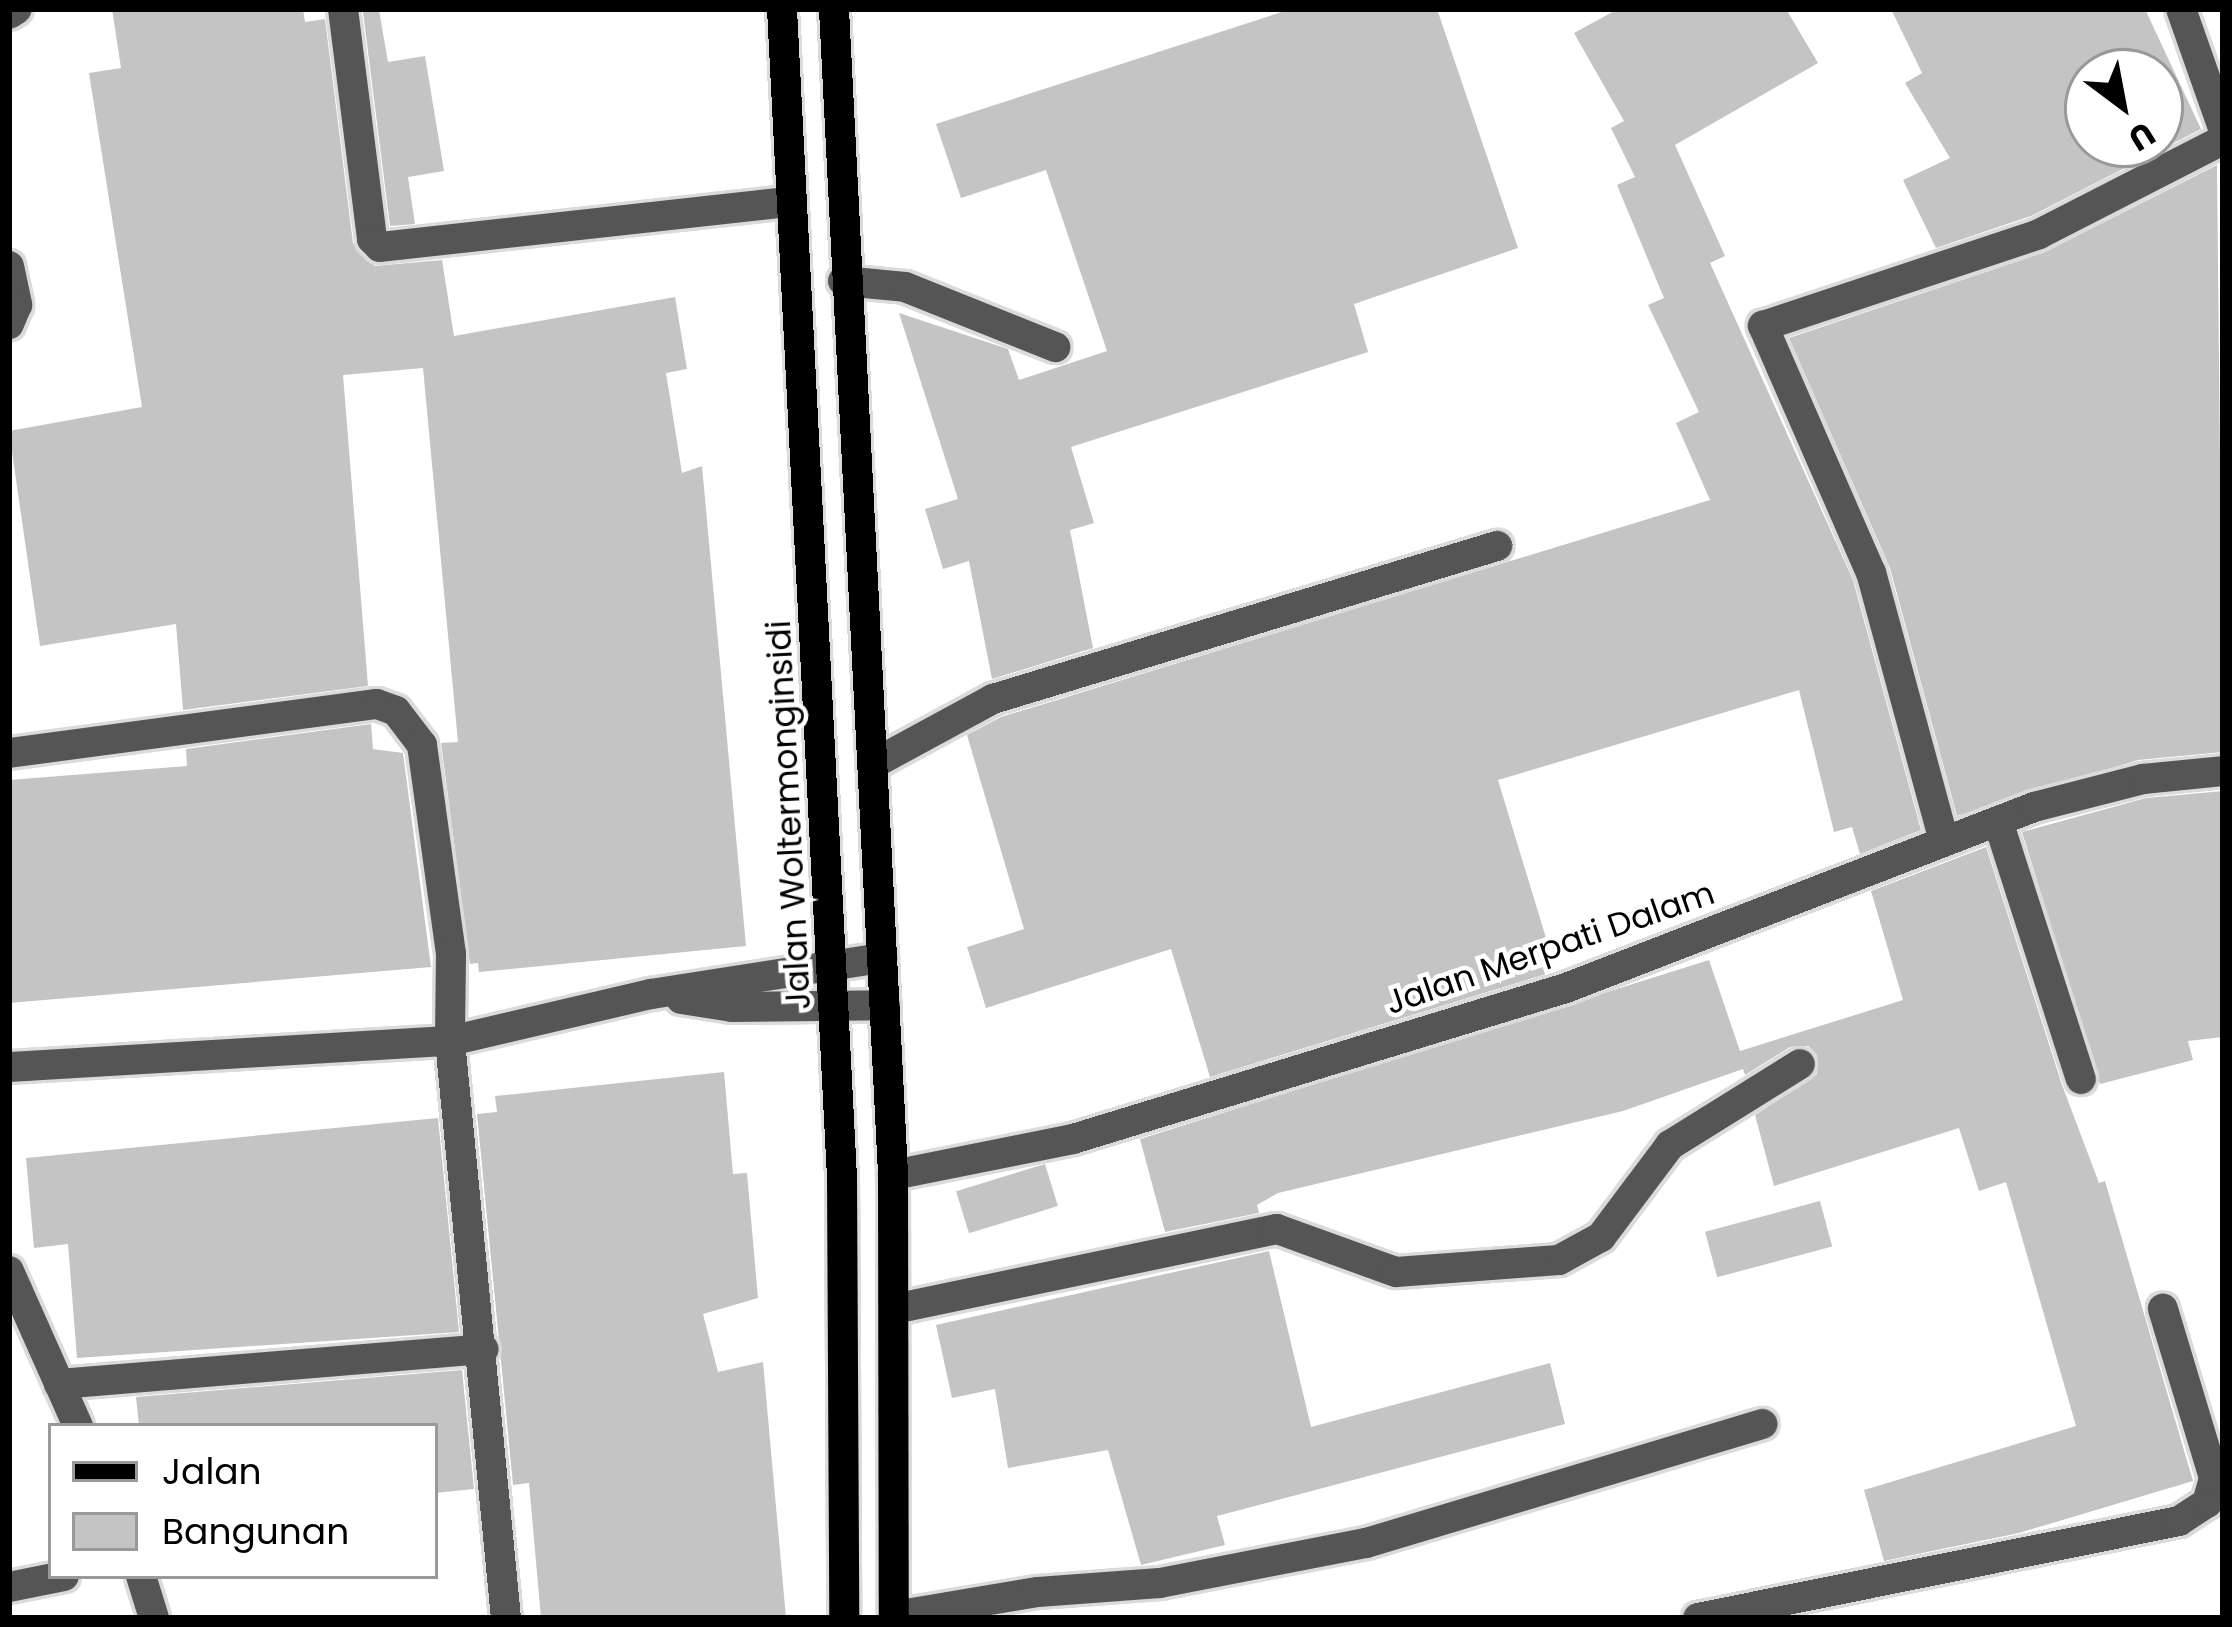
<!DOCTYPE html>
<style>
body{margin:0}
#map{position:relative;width:2232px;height:1627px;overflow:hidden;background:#fff;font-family:Poppins,sans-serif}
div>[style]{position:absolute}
.building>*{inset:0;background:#c4c4c4;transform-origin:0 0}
.roads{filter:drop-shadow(3px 0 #dbdbdb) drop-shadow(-3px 0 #dbdbdb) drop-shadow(0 3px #dbdbdb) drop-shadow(0 -3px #dbdbdb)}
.minor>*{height:30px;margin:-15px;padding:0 15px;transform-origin:15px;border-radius:15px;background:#555}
.major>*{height:30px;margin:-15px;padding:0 15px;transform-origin:15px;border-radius:15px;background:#000}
span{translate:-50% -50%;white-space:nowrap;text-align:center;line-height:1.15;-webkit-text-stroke:9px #fff;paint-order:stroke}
.street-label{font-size:33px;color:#000}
.frame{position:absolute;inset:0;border:12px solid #000;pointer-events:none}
.legend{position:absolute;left:48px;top:1423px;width:390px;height:156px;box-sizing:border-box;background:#fff;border:3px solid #999;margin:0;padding:15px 21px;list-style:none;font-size:36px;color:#000}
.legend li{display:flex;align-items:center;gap:24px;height:60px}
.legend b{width:60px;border:3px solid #999}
.north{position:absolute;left:2064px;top:48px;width:120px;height:120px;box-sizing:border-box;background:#fff;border:3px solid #999;border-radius:50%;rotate:148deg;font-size:33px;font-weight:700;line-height:48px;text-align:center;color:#000}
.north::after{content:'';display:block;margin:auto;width:42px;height:54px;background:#000;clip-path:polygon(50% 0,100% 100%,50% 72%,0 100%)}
</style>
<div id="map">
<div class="building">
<i style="clip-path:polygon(112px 9px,303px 9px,305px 22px,325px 19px,353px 243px,375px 266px,442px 260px,454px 336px,675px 297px,687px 369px,666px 373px,682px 473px,702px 466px,746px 946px,479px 972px,478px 963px,470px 964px,441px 743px,458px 742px,423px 368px,343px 375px,368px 686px,183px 710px,176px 624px,40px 646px,9px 431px,142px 407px,89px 73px,121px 68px)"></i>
<i style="clip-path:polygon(1291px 9px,1437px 9px,1518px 248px,1354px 304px,1368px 352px,1071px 447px,1094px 523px,1070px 530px,1093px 648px,992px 679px,969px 561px,943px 569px,925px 509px,958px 499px,899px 313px,1008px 349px,1019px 380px,1107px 351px,1046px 170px,961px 198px,936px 124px)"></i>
<i style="clip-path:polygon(1618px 9px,1786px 9px,1818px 63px,1675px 145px,1725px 256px,1710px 263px,1853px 580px,1921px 830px,1860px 854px,1852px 827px,1834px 832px,1799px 690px,1498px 780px,1556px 971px,1210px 1077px,1171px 949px,986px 1008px,967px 947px,1024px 929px,967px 735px,1001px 717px,1710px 500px,1676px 423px,1699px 412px,1648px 305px,1664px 298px,1617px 185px,1635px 177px,1611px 128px,1624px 121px,1574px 33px)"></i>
<i style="clip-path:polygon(evenodd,1891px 9px,2145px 9px,2201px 129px,2031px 216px,1936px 248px,1903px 180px,1950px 158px,1905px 83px,1922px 73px,1891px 9px,2088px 72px,2160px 72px,2160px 144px,2088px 144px,2088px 72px)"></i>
<i style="clip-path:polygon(379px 10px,388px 62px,425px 56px,444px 171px,408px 177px,415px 224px,390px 226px,363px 12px)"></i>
<i style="clip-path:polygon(2217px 165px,2223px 752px,2138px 760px,1957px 816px,1890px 568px,1789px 338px,2045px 252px)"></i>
<i style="clip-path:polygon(371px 724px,373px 749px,403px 753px,431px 967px,9px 1003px,9px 780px,187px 766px,186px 749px)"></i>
<i style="clip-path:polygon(2223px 791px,2223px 1037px,2188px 1041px,2193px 1060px,2100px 1084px,2022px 832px,2146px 798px)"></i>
<i style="clip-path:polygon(1986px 847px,2062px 1085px,2099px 1183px,2105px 1181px,2193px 1481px,2019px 1533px,1884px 1561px,1864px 1490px,2076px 1426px,2006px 1182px,1979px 1191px,1959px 1128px,1774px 1186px,1755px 1115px,1817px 1074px,1817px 1055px,1808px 1046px,1790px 1047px,1745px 1075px,1743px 1069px,1623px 1111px,1278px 1193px,1257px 1205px,1259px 1213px,1165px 1232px,1140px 1139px,1709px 960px,1740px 1051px,1903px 1000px,1871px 891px)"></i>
<i style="clip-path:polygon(724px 1072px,733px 1174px,747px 1173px,758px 1298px,703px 1314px,718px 1372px,763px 1362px,786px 1618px,541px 1618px,529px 1483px,513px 1485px,477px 1114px,497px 1112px,495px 1096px)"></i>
<i style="clip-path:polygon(438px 1118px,459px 1332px,77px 1358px,68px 1244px,34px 1248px,26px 1158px)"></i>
<i style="left:1045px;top:1164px;width:44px;height:93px;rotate:73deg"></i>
<i style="left:1820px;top:1201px;width:47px;height:119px;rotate:75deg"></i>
<i style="clip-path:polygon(1269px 1251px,1311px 1427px,1550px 1363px,1565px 1424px,1217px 1516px,1225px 1545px,1141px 1565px,1108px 1450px,1008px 1468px,995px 1389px,952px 1398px,936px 1325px)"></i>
<i style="clip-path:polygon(462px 1370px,474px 1489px,435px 1493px,435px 1426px,139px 1426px,136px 1397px)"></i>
</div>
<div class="roads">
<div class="minor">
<i style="left:343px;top:9px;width:232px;rotate:82.8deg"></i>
<i style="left:372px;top:239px;width:11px;rotate:45deg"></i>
<i style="left:380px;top:247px;width:409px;rotate:-6.3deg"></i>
<i style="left:2181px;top:9px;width:126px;rotate:70.6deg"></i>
<i style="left:9px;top:14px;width:9px;rotate:-32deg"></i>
<i style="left:9px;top:266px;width:40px;rotate:78deg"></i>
<i style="left:17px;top:305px;width:21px;rotate:113deg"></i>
<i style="left:843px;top:281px;width:62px;rotate:5.5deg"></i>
<i style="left:905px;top:287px;width:162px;rotate:21.8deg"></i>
<i style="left:9px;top:753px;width:371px;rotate:-7.6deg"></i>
<i style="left:377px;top:704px;width:20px;rotate:20deg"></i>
<i style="left:396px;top:711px;width:43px;rotate:52.6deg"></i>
<i style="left:422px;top:745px;width:211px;rotate:82.1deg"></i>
<i style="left:451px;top:954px;width:87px;rotate:90.7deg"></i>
<i style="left:450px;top:1041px;width:580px;rotate:84.46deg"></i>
<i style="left:875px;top:763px;width:134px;rotate:-28.5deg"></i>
<i style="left:993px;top:699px;width:527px;rotate:-16.89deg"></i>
<i style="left:1998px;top:821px;width:271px;rotate:72.2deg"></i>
<i style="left:1944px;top:841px;width:278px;rotate:-105.2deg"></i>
<i style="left:1871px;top:573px;width:270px;rotate:-113.6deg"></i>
<i style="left:1763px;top:326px;width:291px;rotate:-18.4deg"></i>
<i style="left:2039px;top:234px;width:207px;rotate:-27.1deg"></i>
<i style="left:681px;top:999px;width:52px;rotate:8.9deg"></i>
<i style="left:732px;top:1007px;width:153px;rotate:-0.7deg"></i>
<i style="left:9px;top:1067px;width:442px;rotate:-3.4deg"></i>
<i style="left:450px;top:1041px;width:206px;rotate:-13.2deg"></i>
<i style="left:651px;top:994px;width:234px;rotate:-8.9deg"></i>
<i style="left:893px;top:1175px;width:184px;rotate:-11.3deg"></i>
<i style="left:1073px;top:1139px;width:516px;rotate:-17.03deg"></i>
<i style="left:1566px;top:988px;width:502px;rotate:-21.14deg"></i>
<i style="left:2034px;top:807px;width:113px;rotate:-14.4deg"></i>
<i style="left:2143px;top:779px;width:80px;rotate:-5.7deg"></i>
<i style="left:9px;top:1271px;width:170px;rotate:66deg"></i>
<i style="left:894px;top:1309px;width:391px;rotate:-11.8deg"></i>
<i style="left:1277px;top:1229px;width:127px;rotate:19.9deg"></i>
<i style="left:1396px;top:1272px;width:163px;rotate:-4.2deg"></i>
<i style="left:1559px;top:1260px;width:48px;rotate:-28.7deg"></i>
<i style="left:1601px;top:1237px;width:115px;rotate:-53.1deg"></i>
<i style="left:1670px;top:1145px;width:153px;rotate:-31.9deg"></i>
<i style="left:59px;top:1384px;width:426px;rotate:-4.7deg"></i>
<i style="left:141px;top:1576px;width:44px;rotate:72.8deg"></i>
<i style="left:9px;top:1587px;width:56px;rotate:-11.3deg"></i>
<i style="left:894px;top:1616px;width:146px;rotate:-9.5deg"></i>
<i style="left:1038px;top:1592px;width:122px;rotate:-4.2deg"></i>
<i style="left:1160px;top:1583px;width:210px;rotate:-11deg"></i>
<i style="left:1366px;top:1543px;width:414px;rotate:-16.7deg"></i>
<i style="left:1698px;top:1618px;width:491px;rotate:-11.4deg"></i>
<i style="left:2179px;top:1521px;width:33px;rotate:-33deg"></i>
<i style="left:2207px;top:1503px;width:26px;rotate:-74deg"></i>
<i style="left:2214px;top:1478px;width:177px;rotate:-106.8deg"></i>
</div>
<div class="major">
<i style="left:782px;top:9px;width:1170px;rotate:87.06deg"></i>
<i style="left:842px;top:1177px;width:441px;rotate:89.7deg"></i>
<i style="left:834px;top:9px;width:1167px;rotate:87.1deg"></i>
<i style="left:893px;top:1175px;width:443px;rotate:89.9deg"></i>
</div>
</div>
<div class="street-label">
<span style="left:789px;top:815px;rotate:-93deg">Jalan Woltermonginsidi</span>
<span style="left:1550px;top:948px;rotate:-19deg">Jalan Merpati Dalam</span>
</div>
<div class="frame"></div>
<ul class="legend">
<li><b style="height:15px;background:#000"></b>Jalan</li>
<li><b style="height:33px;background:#c4c4c4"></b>Bangunan</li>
</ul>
<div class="north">U</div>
</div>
